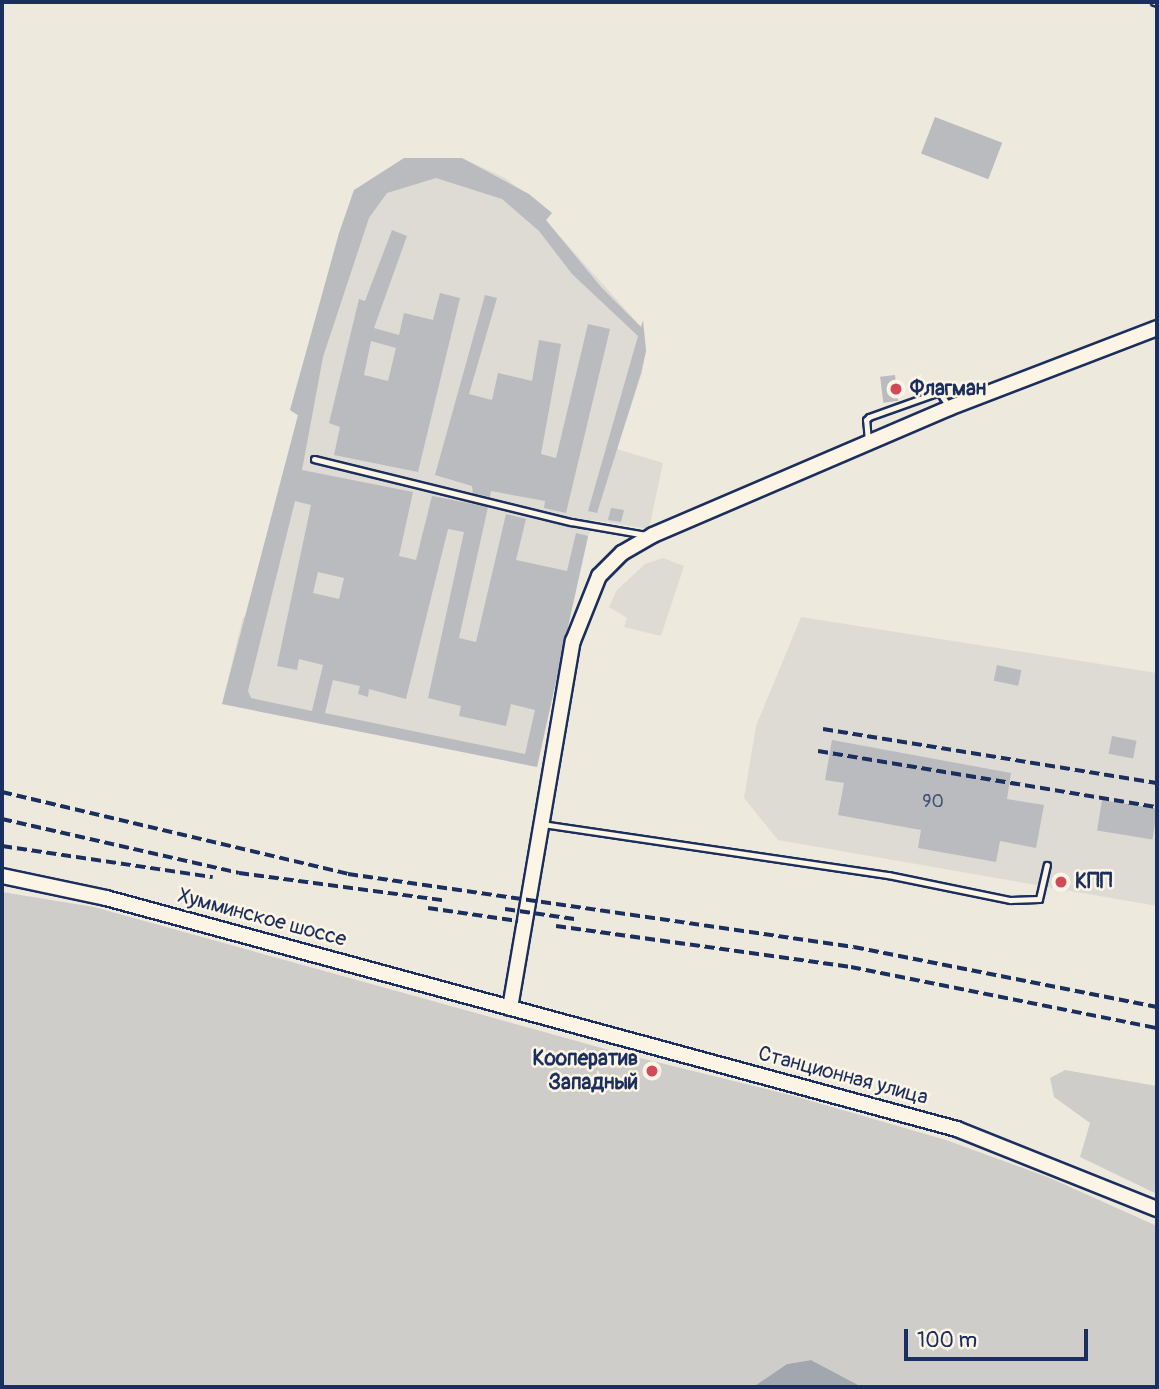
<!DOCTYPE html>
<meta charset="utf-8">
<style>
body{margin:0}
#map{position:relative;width:1159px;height:1389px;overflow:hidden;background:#eee9dd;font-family:Pangolin,sans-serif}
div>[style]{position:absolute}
.built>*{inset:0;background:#dedbd4}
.green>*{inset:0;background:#cfcdca}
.water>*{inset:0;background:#a2a7af}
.building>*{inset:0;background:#babbbe;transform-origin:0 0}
.roads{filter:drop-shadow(2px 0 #1b2f5e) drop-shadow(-2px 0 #1b2f5e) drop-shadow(0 2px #1b2f5e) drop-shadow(0 -2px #1b2f5e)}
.lane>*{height:5px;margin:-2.5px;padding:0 2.5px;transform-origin:2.5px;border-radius:2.5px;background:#fcf5e5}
.secondary>*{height:14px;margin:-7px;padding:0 7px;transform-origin:7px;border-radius:7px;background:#fcf5e5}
.rail>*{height:3.5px;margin-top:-1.75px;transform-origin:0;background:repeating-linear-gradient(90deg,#1b2f5e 0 10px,transparent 0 15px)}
.dots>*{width:19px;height:19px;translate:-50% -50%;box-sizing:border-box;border:4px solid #fcf5e5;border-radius:50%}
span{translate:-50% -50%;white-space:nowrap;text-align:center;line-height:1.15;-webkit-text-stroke:5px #fcf5e5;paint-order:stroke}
.number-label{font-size:18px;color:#435276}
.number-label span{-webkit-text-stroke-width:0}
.poi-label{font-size:21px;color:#1b2f5e;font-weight:700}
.left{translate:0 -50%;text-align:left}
.right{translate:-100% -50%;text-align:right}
.street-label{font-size:21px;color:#1b2f5e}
.frame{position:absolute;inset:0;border:4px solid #1b2f5e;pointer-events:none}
.scale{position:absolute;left:904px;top:1329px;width:184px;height:32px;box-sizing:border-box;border:4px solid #1b2f5e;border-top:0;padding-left:9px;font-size:21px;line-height:24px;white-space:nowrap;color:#1b2f5e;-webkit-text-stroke:5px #fcf5e5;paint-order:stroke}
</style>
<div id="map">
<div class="built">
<i style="clip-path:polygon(462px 158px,505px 178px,552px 213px,546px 221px,644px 330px,646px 351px,642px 373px,617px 449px,663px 463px,649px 529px,592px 520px,537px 767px,222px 704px,243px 617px,252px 616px,298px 416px,290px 410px,354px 190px)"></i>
<i style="clip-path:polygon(663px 558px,684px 566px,661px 636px,624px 627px,627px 618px,609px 607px,617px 590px,645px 564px)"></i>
<i style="clip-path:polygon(801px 617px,1157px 673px,1157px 906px,778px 840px,744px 798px,756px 726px)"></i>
</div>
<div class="green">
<i style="clip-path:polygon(2px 892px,94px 907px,620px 1053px,794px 1096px,946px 1140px,1050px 1178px,1157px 1226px,1157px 1387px,862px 1387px,811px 1360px,787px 1364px,753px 1387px,2px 1387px)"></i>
<i style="clip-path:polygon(1065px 1070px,1157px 1086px,1157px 1194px,1080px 1157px,1090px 1123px,1054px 1097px,1050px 1078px)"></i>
</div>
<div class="water">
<i style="clip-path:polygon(811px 1360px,862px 1387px,753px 1387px,787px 1364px)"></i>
</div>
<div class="building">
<i style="left:935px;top:117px;width:72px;height:39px;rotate:21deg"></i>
<i style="clip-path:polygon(evenodd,404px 158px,462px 158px,529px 194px,552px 213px,546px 220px,601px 287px,641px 327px,643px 320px,646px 351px,641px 373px,597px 513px,588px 511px,638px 336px,572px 274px,539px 231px,502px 199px,436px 178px,387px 193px,369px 218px,323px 357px,302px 470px,413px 492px,399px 556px,416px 560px,432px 496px,488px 507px,459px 638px,476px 642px,506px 514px,526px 519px,516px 560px,567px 571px,576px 533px,588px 536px,537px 767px,222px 704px,298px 415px,290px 410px,339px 233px,354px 190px,404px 158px,295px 501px,311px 505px,277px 666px,297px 670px,299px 659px,323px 665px,312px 711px,251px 698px,248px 691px,295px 501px,404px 158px,448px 529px,464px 532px,428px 698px,461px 706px,459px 716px,506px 726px,511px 704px,535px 710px,525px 754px,325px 713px,333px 680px,360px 686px,358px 694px,368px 697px,369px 689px,406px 699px,448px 529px,404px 158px,318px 572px,344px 578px,339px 599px,313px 593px,318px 572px)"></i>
<i style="clip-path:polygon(evenodd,392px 230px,407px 236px,374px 328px,399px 335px,404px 313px,433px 320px,440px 293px,460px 298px,418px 472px,334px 455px,340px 427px,329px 423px,359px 299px,365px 301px,392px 230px,371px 341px,396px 348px,388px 381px,364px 375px,371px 341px)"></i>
<i style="clip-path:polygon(485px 295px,497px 298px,469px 394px,492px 400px,498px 373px,532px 381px,539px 340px,561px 344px,541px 454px,556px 458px,588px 324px,610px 329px,566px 513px,544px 508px,545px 501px,491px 491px,490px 497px,473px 493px,472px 486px,435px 475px)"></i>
<i style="left:895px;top:375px;width:26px;height:15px;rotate:83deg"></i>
<i style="clip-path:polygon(611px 508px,624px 510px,621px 522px,608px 520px)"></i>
<i style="left:997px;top:665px;width:25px;height:16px;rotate:12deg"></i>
<i style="left:1112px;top:736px;width:25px;height:18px;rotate:11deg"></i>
<i style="clip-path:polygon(832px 740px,1011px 773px,1007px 799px,1044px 805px,1036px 848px,1000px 841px,996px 862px,918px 848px,921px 830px,838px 815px,844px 783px,825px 780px)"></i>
<i style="left:1102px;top:800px;width:56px;height:31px;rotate:9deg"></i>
</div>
<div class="roads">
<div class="lane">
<i style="left:1154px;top:2px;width:3px;rotate:18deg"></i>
<i style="left:868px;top:441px;width:21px;rotate:-95deg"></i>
<i style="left:866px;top:420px;width:4px;rotate:-45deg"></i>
<i style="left:869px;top:417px;width:74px;rotate:-19.7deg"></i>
<i style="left:939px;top:392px;width:16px;rotate:55deg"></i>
<i style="left:314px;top:459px;width:265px;rotate:13.8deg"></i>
<i style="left:571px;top:522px;width:76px;rotate:9.8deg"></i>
<i style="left:542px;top:824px;width:350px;rotate:8.4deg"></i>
<i style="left:888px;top:875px;width:125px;rotate:11.6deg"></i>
<i style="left:1010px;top:900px;width:29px;rotate:-2deg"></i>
<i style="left:1039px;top:899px;width:35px;rotate:-77deg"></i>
</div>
<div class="secondary">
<i style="left:2px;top:876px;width:106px;rotate:11.9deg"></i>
<i style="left:106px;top:898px;width:882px;rotate:15.19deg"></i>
<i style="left:957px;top:1129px;width:215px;rotate:21.8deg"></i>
<i style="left:510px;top:1008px;width:372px;rotate:-80.3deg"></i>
<i style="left:573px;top:641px;width:70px;rotate:-68.2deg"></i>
<i style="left:599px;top:576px;width:33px;rotate:-45deg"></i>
<i style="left:622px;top:553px;width:36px;rotate:-30deg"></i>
<i style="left:653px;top:535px;width:322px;rotate:-23.2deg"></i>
<i style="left:949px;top:408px;width:223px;rotate:-21deg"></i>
</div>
</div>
<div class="rail">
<i style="left:823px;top:729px;width:338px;rotate:9.2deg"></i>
<i style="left:818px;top:751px;width:344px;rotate:9.4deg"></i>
<i style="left:2px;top:792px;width:356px;rotate:13.3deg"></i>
<i style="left:348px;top:874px;width:511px;rotate:8.21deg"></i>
<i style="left:854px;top:947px;width:309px;rotate:11.2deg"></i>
<i style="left:2px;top:819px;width:243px;rotate:12.8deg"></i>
<i style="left:239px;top:873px;width:205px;rotate:7.6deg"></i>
<i style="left:2px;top:846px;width:213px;rotate:8.4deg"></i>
<i style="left:428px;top:908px;width:91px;rotate:8.2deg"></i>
<i style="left:505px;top:909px;width:70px;rotate:8.2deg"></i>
<i style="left:556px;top:926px;width:298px;rotate:7.9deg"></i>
<i style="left:851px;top:967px;width:312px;rotate:11.3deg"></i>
</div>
<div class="dots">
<i style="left:896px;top:389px;background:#d1495b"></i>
<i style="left:1061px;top:882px;background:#d1495b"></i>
<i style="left:652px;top:1071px;background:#d1495b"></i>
</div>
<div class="number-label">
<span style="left:933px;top:802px">90</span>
</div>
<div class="poi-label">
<span class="left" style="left:910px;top:389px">Флагман</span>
<span class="left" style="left:1075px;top:882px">КПП</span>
<span class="right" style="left:638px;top:1071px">Кооператив<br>Западный</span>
</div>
<div class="street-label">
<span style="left:262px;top:918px;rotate:15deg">Хумминское шоссе</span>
<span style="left:843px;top:1076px;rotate:15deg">Станционная улица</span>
</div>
<div class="frame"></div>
<div class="scale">100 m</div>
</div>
